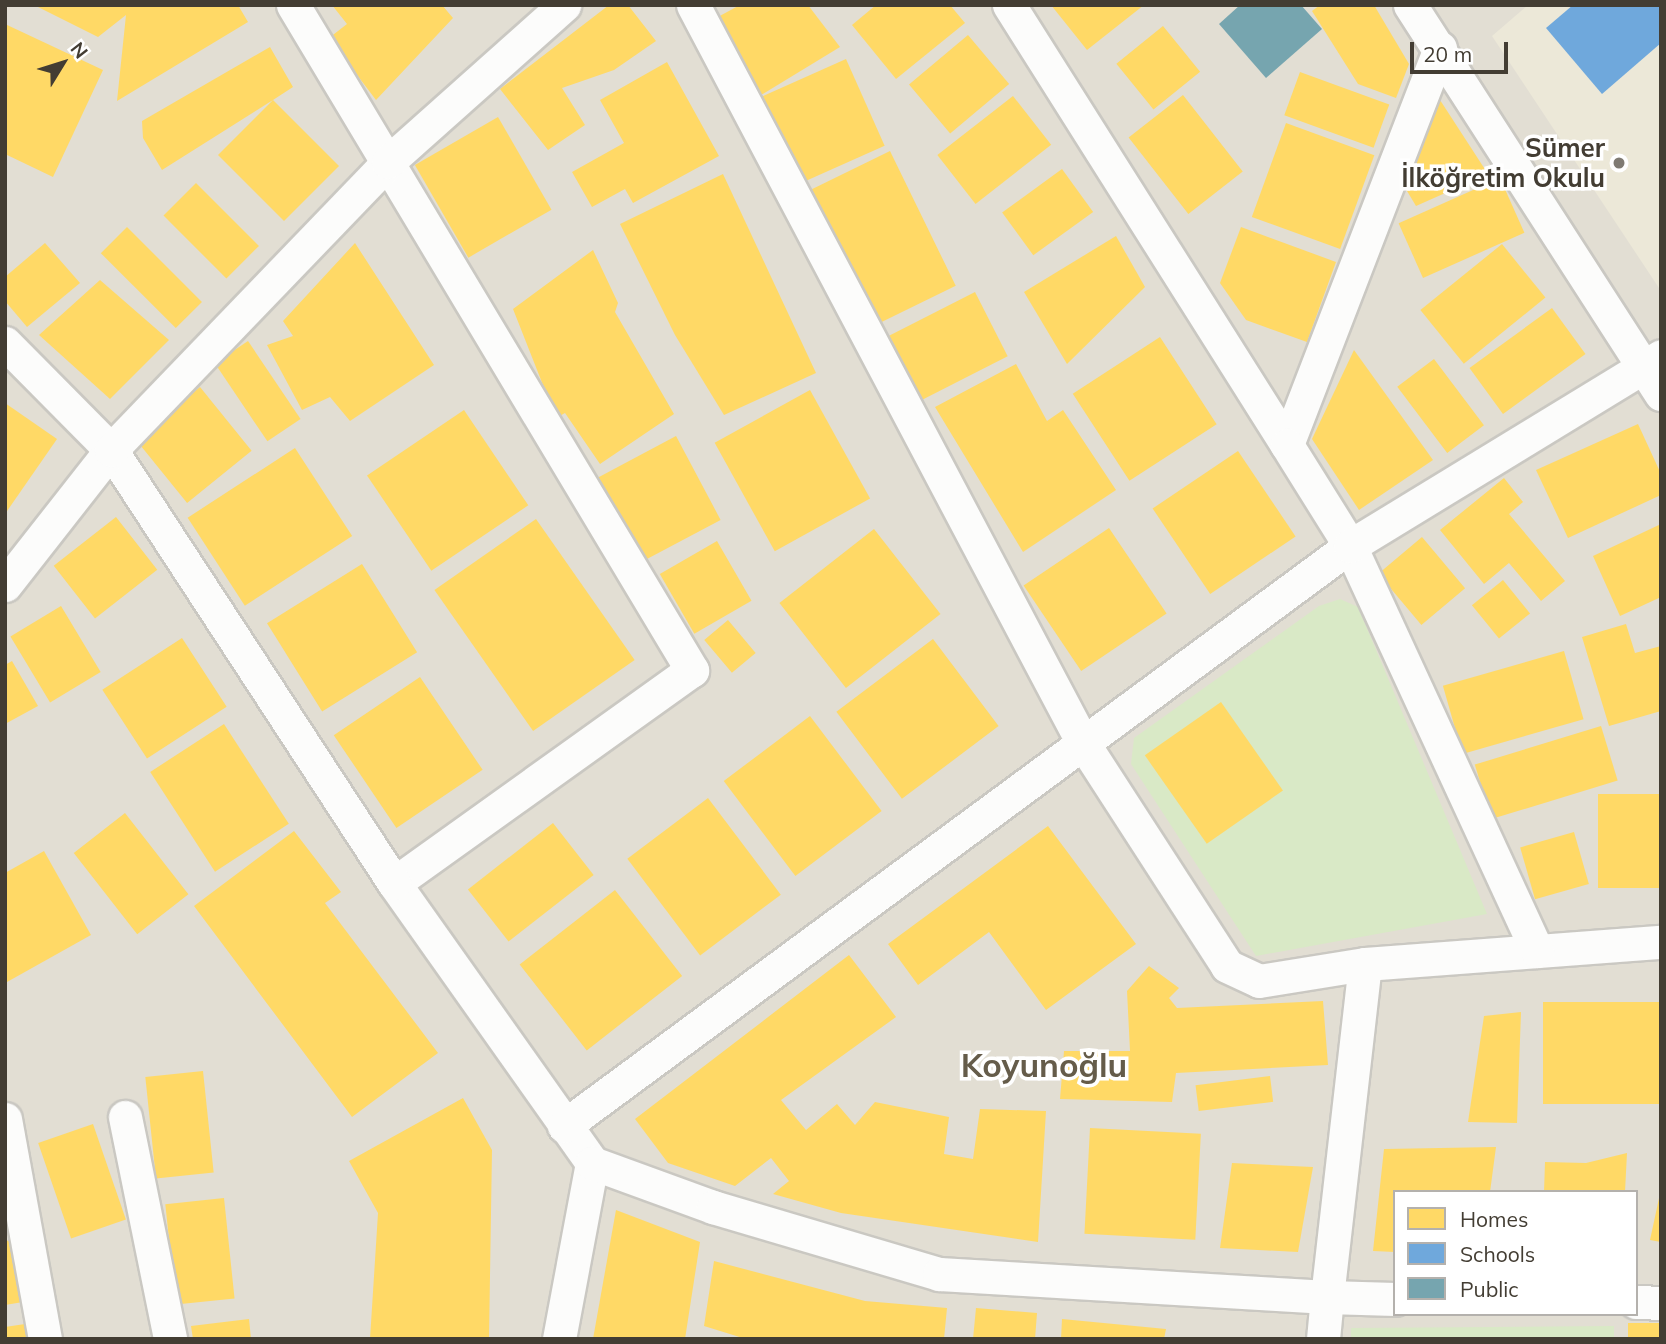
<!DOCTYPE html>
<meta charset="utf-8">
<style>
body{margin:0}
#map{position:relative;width:1666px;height:1344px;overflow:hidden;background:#eeece6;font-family:Mulish,sans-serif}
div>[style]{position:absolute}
.residential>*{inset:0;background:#e2ded3}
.education>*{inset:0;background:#ece8d8}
.green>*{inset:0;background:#d9e9c6}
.homes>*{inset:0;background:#ffd966;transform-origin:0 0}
.schools>*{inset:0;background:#6fa8dc}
.public>*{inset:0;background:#76a5af}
.roads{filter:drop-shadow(2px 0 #cac8c2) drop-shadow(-2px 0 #cac8c2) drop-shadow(0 2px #cac8c2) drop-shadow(0 -2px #cac8c2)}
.minor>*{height:33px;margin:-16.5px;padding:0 16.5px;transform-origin:16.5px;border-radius:16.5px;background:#fcfcfb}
.dots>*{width:19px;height:19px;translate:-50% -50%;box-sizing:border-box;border:4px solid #fff;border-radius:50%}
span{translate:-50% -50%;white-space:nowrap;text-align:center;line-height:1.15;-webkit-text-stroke:7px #fff;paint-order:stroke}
.poi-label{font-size:26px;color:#433d33;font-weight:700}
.right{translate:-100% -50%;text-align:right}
.district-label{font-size:33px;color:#655c4a;font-weight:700}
.frame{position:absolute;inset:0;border:7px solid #433d33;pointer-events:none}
.legend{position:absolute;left:1393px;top:1190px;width:245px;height:126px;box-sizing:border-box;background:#fff;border:2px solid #b4b1ad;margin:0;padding:9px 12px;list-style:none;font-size:21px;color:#433d33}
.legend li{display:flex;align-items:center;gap:14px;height:35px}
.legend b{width:35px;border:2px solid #b4b1ad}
.north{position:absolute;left:28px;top:28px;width:70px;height:70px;-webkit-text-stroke:5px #fff;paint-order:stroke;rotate:52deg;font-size:19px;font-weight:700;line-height:28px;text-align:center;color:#433d33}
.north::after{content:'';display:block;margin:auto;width:24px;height:32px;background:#433d33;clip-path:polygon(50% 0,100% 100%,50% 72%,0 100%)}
.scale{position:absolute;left:1410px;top:42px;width:98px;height:32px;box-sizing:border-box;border:4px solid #433d33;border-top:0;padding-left:9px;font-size:21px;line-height:24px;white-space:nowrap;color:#433d33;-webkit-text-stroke:5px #fff;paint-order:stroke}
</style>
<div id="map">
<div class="residential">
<i style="clip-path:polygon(evenodd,5px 5px,1661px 5px,1661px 1339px,5px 1339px,5px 5px,1395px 1192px,1636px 1192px,1636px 1314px,1395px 1314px,1395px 1192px)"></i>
</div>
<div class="education">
<i style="clip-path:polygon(1528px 5px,1661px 5px,1661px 291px,1492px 36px)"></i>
</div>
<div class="green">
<i style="clip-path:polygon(1340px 599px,1358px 607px,1487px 914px,1256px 956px,1131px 764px,1134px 738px,1319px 606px)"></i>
<i style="clip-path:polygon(1614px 1326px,1614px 1339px,1351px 1339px,1351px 1328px)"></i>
</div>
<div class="homes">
<i style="clip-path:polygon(34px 5px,238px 5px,248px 22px,117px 101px,126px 15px,98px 37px)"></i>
<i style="clip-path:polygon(332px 5px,442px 5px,453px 18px,376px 100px,329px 38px,347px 24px)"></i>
<i style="clip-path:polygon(609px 5px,628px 5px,656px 41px,614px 70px,562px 88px,585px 125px,548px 150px,500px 89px)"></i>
<i style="clip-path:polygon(740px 5px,808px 5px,840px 47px,761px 95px,716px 18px)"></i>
<i style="clip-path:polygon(876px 5px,950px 5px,965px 23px,896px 79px,852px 25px)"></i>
<i style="clip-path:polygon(1051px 5px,1144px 5px,1087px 50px)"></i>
<i style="clip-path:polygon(1320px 5px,1374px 5px,1409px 64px,1396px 98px,1358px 84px,1312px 11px)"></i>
<i style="clip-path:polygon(5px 24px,103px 70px,53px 177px,5px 154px)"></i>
<i style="left:1163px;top:26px;width:59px;height:60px;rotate:51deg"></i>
<i style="left:968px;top:35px;width:64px;height:77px;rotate:50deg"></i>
<i style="clip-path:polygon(270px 47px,293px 87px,273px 100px,339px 166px,284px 221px,218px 155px,273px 100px,162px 170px,143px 138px,142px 121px)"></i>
<i style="left:846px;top:59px;width:95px;height:92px;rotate:66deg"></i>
<i style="clip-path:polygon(667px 62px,719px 156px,633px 203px,625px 189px,592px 207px,572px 172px,624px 143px,600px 100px)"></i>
<i style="left:1300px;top:72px;width:95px;height:46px;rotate:20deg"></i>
<i style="left:1183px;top:95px;width:97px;height:69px;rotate:52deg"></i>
<i style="left:1013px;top:96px;width:62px;height:96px;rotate:52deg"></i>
<i style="clip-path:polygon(1440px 100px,1488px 174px,1416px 206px,1404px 186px)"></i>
<i style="left:498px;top:117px;width:107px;height:96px;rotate:60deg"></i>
<i style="left:1286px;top:123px;width:94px;height:100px;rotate:20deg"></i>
<i style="left:890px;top:151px;width:150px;height:91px;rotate:64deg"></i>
<i style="left:1062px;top:169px;width:53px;height:74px;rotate:54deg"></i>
<i style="clip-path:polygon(723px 174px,816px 373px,724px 415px,675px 335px,620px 224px)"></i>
<i style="left:1500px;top:178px;width:60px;height:111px;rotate:66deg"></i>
<i style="left:196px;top:183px;width:89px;height:46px;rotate:45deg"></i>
<i style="left:127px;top:227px;width:106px;height:37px;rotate:45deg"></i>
<i style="clip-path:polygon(1241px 227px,1336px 262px,1307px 342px,1246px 320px,1220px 283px)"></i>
<i style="clip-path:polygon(1116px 236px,1145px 287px,1067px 364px,1024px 292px)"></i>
<i style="clip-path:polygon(45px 243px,80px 283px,27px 327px,5px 301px,5px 277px)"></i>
<i style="clip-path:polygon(355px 243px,434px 365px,350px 421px,330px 397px,302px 410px,267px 345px,293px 336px,283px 321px)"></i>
<i style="left:1502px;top:244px;width:69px;height:105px;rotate:51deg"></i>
<i style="clip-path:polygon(593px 250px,618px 303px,615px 312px,674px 414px,600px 464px,565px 413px,556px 418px,513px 309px)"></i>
<i style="clip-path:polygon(100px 280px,169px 340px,110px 399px,39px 335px)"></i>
<i style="left:975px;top:292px;width:72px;height:108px;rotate:63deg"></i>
<i style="left:1552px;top:308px;width:57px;height:102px;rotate:54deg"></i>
<i style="left:1160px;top:337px;width:104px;height:104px;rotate:57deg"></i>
<i style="left:248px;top:341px;width:94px;height:40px;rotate:56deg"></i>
<i style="clip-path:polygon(1354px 350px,1433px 460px,1359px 510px,1312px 439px)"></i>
<i style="left:1434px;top:359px;width:83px;height:46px;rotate:53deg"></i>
<i style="clip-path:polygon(1016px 364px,1047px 421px,1063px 410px,1116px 490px,1023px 552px,935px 407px)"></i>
<i style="left:200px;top:387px;width:82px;height:83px;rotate:51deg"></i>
<i style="left:810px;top:390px;width:124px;height:109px;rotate:61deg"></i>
<i style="clip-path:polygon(5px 403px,57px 439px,5px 514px)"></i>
<i style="left:464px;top:410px;width:115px;height:117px;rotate:56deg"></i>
<i style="clip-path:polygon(1638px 424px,1661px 474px,1661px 495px,1568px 538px,1536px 470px)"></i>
<i style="left:676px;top:436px;width:95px;height:93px;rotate:62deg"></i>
<i style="left:295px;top:448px;width:105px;height:128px;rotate:57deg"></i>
<i style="left:1238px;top:451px;width:103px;height:103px;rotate:56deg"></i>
<i style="clip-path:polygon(1504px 478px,1523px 502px,1509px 514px,1565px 581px,1541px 601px,1509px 563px,1484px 584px,1440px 530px)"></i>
<i style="left:116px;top:517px;width:67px;height:79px;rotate:52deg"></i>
<i style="left:536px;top:519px;width:172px;height:124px;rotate:55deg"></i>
<i style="clip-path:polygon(1661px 524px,1661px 597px,1620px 616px,1593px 556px)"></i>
<i style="left:1109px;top:528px;width:103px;height:103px;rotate:56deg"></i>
<i style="left:874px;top:529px;width:108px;height:120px;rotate:52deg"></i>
<i style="left:1422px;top:537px;width:67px;height:57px;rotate:50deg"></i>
<i style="left:717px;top:541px;width:69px;height:66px;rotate:60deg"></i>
<i style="left:362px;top:564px;width:104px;height:112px;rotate:58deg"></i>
<i style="left:1503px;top:580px;width:43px;height:40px;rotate:51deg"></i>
<i style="left:61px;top:606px;width:77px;height:59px;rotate:59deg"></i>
<i style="left:728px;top:620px;width:43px;height:31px;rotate:50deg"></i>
<i style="clip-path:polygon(1626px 624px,1635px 653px,1661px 646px,1661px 711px,1609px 726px,1582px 637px)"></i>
<i style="left:182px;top:638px;width:82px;height:95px;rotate:57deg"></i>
<i style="left:933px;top:639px;width:109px;height:121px;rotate:53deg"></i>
<i style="left:1564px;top:651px;width:71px;height:126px;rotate:74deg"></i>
<i style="clip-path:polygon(12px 661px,38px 706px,5px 724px,5px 665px)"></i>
<i style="left:420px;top:677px;width:112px;height:104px;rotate:56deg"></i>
<i style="left:1221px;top:702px;width:108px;height:93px;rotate:55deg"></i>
<i style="left:810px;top:716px;width:119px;height:108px;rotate:53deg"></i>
<i style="left:224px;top:724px;width:119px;height:88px;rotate:57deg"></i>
<i style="left:1601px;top:726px;width:57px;height:132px;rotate:73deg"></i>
<i style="left:1661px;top:794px;width:94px;height:63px;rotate:90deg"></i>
<i style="left:708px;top:798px;width:121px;height:101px;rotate:53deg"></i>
<i style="left:125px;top:813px;width:103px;height:65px;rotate:52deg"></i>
<i style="left:553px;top:823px;width:66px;height:108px;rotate:52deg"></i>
<i style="clip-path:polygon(1048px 826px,1136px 944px,1046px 1010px,989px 932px,918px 985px,888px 944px)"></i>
<i style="clip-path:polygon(294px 831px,341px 892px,325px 903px,438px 1053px,352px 1117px,194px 906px)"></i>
<i style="left:1574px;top:832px;width:54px;height:56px;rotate:74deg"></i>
<i style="clip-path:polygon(44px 851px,91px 935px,7px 982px,5px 873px)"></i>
<i style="left:615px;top:890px;width:109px;height:121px;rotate:52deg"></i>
<i style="clip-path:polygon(849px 955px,896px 1017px,781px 1100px,806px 1130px,837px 1104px,855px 1125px,875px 1102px,949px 1117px,944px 1154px,973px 1159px,980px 1109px,1046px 1111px,1038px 1242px,841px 1213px,773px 1194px,789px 1181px,771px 1158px,735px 1186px,668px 1163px,635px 1119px)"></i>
<i style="clip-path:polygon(1149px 966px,1179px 988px,1169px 998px,1177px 1008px,1323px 1001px,1328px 1065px,1176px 1073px,1172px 1102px,1060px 1099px,1064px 1051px,1130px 1051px,1127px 991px)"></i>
<i style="left:1661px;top:1002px;width:102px;height:118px;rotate:90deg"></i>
<i style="clip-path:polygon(1521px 1012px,1517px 1123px,1468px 1122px,1484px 1016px)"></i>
<i style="left:203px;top:1071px;width:102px;height:58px;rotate:84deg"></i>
<i style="left:1270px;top:1076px;width:26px;height:75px;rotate:83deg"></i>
<i style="clip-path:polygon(463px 1098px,492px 1150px,489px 1339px,370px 1339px,378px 1213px,349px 1161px)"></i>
<i style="left:93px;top:1124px;width:101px;height:58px;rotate:71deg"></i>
<i style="left:1090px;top:1128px;width:111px;height:106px;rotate:3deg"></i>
<i style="clip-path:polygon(1496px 1147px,1490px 1192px,1395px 1192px,1395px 1252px,1373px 1251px,1384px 1149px)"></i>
<i style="clip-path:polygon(1627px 1153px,1625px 1192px,1544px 1192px,1545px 1162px,1586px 1163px)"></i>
<i style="clip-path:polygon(1232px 1163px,1313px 1167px,1298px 1252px,1220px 1248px)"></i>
<i style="clip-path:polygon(1661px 1189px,1661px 1242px,1650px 1240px)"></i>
<i style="left:224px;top:1198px;width:101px;height:59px;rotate:84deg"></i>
<i style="clip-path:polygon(616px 1210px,700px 1242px,685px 1339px,593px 1339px)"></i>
<i style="clip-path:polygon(20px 1239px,29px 1301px,5px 1305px,5px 1241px)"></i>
<i style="clip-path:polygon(714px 1261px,865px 1301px,947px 1308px,944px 1339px,746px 1339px,704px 1326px)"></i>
<i style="clip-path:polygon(976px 1308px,1037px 1313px,1035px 1339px,973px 1339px)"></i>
<i style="clip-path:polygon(249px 1319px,251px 1339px,193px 1339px,191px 1326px)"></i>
<i style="clip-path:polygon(1062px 1319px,1166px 1329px,1164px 1339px,1061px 1339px)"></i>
<i style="left:1628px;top:1323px;width:33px;height:16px"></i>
<i style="clip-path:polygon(25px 1324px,27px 1339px,5px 1339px,5px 1327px)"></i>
</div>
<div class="schools">
<i style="clip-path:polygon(1573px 5px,1661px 5px,1661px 43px,1602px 94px,1546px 28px)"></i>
</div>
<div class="public">
<i style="clip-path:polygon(1240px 5px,1301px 5px,1322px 29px,1266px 78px,1219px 24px)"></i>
</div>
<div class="roads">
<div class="minor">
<i style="left:293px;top:5px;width:776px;rotate:59.04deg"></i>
<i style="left:692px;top:670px;width:366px;rotate:144.4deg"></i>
<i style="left:394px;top:883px;width:343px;rotate:54.7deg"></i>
<i style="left:693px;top:5px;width:835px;rotate:62.15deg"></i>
<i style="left:1083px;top:743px;width:265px;rotate:57.1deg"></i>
<i style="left:1227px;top:966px;width:35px;rotate:25deg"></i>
<i style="left:1259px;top:981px;width:107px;rotate:-9.1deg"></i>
<i style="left:1365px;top:964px;width:297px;rotate:-4.3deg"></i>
<i style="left:1009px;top:5px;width:520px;rotate:57.71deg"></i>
<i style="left:1410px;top:5px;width:463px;rotate:57.2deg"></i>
<i style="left:1440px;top:48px;width:425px;rotate:111.1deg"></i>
<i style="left:1287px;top:445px;width:119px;rotate:58deg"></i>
<i style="left:1350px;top:546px;width:446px;rotate:65.2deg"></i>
<i style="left:5px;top:343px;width:151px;rotate:45.3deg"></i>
<i style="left:111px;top:450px;width:517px;rotate:56.83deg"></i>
<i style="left:5px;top:585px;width:172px;rotate:-51.9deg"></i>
<i style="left:111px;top:450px;width:400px;rotate:-46.1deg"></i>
<i style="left:388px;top:162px;width:236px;rotate:-41.7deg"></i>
<i style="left:125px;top:1117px;width:227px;rotate:78.5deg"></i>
<i style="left:5px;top:1119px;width:224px;rotate:79.7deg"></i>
<i style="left:564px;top:1126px;width:977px;rotate:-36.42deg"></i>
<i style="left:1350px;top:546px;width:364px;rotate:-31.4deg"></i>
<i style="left:1636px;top:1302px;width:25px;rotate:2deg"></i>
<i style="left:559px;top:1339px;width:179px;rotate:-79.4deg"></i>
<i style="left:592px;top:1163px;width:129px;rotate:20deg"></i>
<i style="left:713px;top:1207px;width:236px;rotate:16.5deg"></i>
<i style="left:939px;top:1274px;width:389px;rotate:3.4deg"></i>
<i style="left:1327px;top:1297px;width:335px;rotate:-83.5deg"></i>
<i style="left:1323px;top:1339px;width:42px;rotate:-84.6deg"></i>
<i style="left:1327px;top:1297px;width:68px;rotate:1.7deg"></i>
</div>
</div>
<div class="dots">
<i style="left:1619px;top:163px;background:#7f7a72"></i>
</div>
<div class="poi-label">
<span class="right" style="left:1605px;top:163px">Sümer<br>İlköğretim Okulu</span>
</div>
<div class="district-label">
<span style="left:1044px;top:1065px">Koyunoğlu</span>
</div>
<div class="frame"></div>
<ul class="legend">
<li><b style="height:19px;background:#ffd966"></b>Homes</li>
<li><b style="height:19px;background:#6fa8dc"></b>Schools</li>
<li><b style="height:19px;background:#76a5af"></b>Public</li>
</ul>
<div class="north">N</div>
<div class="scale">20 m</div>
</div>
